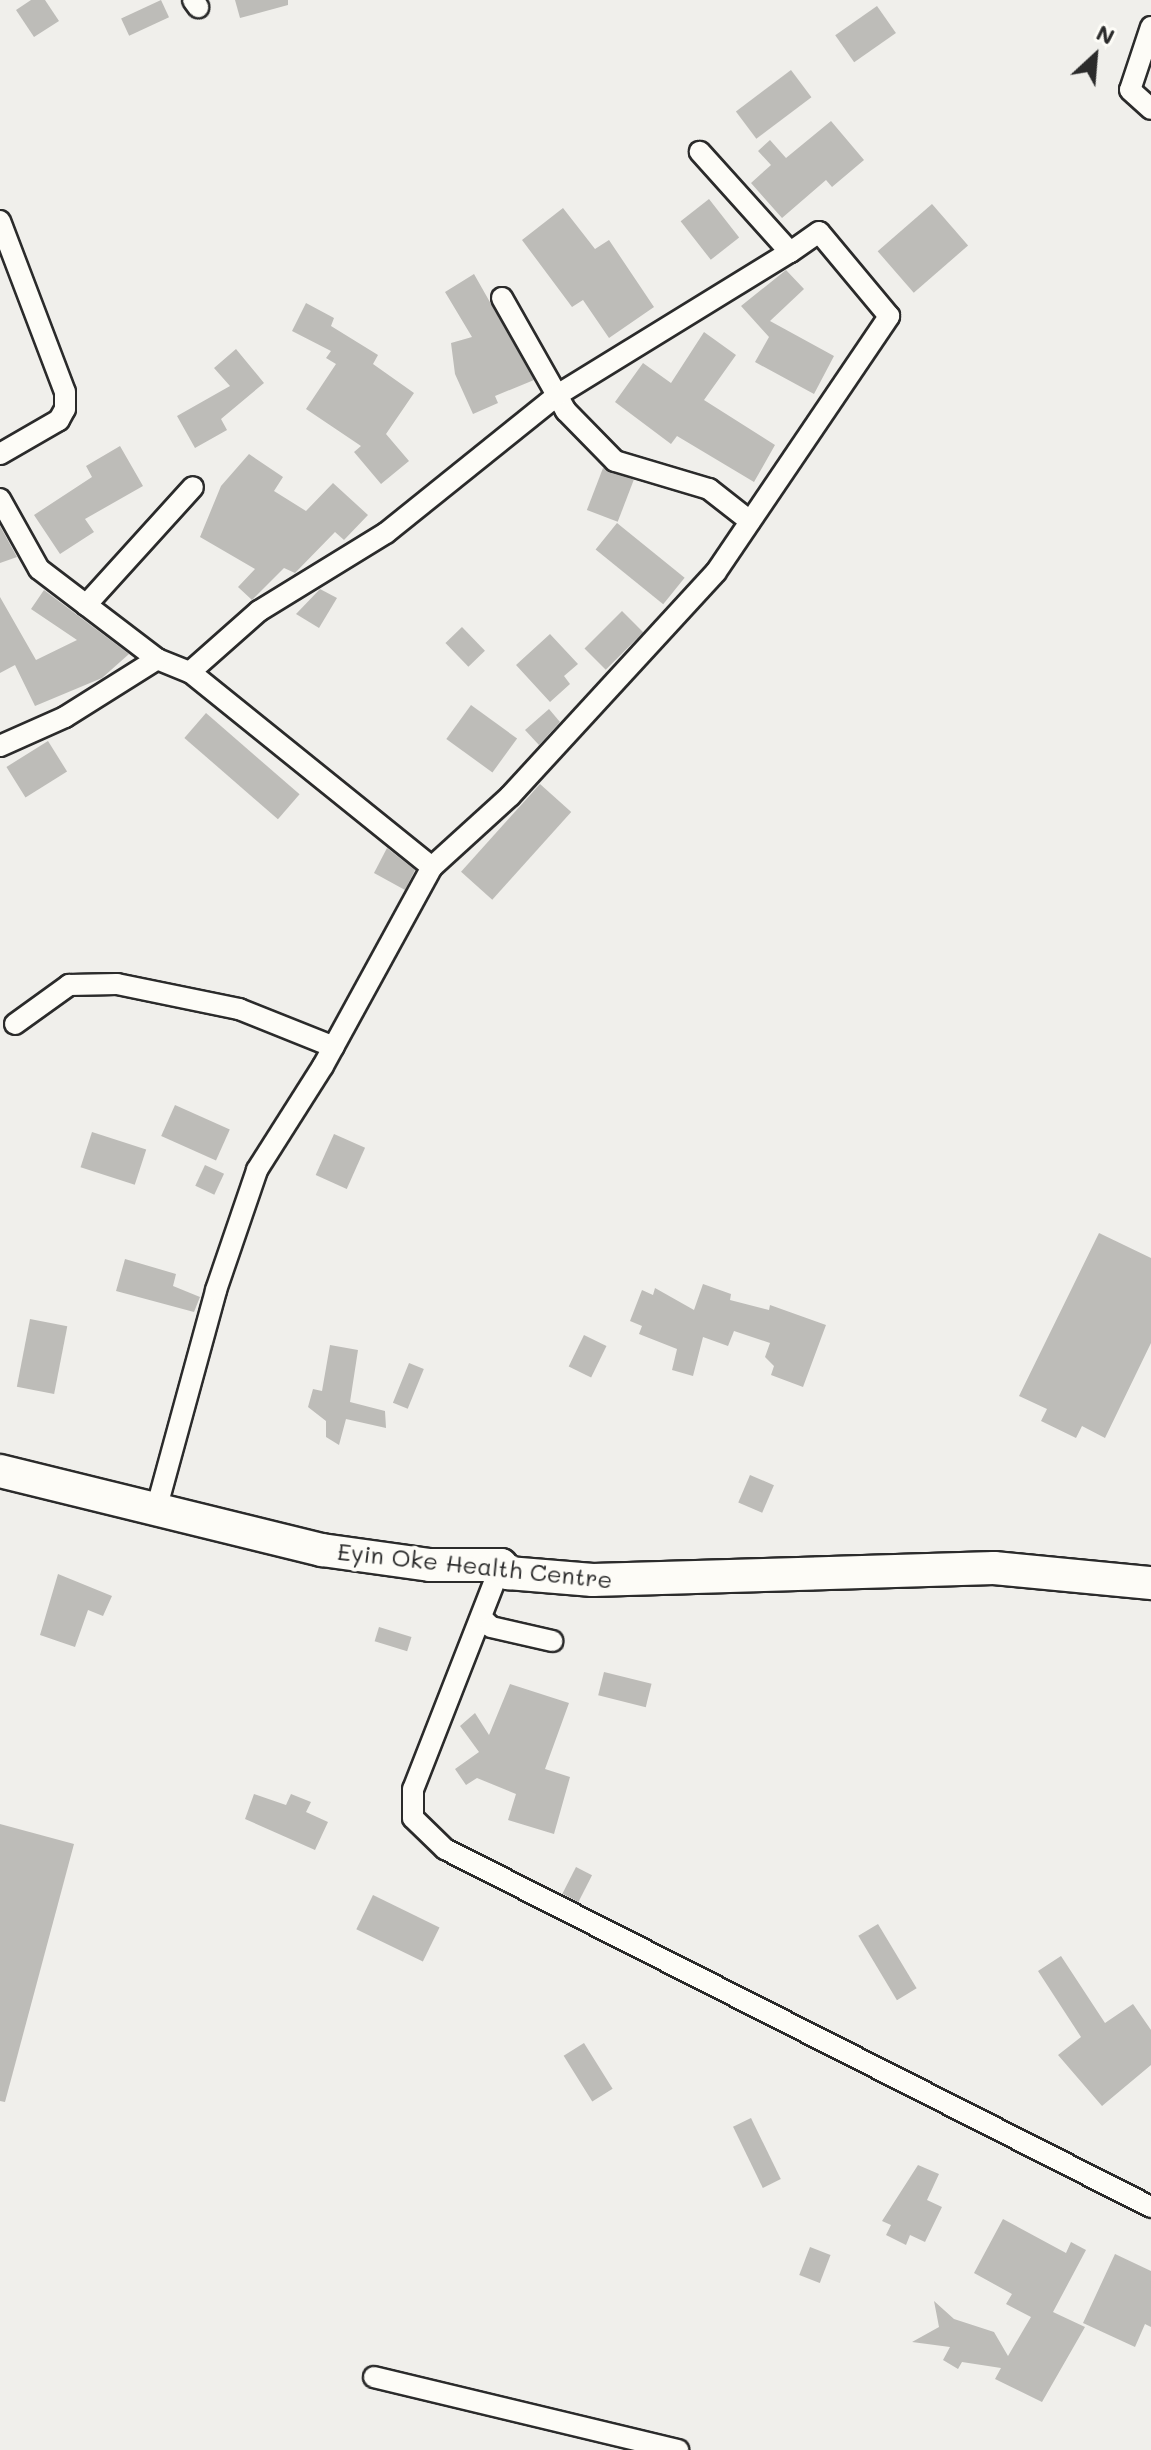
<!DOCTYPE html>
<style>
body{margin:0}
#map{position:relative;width:1151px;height:2450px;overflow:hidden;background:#f0efeb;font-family:Mali,sans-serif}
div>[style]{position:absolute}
.building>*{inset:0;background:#bdbcb8;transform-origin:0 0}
.roads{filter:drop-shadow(2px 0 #2b2b2b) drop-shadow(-2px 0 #2b2b2b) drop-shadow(0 2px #2b2b2b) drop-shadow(0 -2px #2b2b2b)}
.street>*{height:20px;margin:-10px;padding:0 10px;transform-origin:10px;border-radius:10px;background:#fdfcf7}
.primary>*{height:32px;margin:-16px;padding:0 16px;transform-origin:16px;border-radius:16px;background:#fdfcf7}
span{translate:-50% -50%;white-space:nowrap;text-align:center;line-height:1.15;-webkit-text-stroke:8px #fdfcf7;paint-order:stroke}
.street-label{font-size:24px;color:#2b2b2b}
.north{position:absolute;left:1055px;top:16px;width:80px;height:80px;-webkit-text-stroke:6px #fdfcf7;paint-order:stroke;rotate:26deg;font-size:22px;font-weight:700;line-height:32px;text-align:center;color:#2b2b2b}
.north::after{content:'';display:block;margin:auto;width:28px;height:36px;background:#2b2b2b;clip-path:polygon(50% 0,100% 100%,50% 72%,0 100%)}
</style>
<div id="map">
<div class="building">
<i style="clip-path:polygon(31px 0,45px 0,59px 21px,34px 37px,16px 10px)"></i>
<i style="left:161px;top:0;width:19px;height:44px;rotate:65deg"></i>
<i style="clip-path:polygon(235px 0,288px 0,288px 5px,240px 18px)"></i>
<i style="left:877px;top:6px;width:33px;height:51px;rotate:55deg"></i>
<i style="left:791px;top:70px;width:34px;height:69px;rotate:53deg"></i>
<i style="clip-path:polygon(831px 121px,864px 160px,832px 187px,826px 180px,782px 218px,751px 183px,771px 165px,758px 151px,770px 140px,786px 158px)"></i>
<i style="left:709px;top:199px;width:49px;height:36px;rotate:52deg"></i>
<i style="left:932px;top:204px;width:55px;height:72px;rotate:49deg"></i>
<i style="clip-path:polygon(563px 208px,595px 249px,609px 240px,654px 307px,609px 338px,583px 300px,572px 307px,522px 240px)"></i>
<i style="clip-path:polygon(786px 270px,804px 289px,770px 321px,834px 356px,814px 394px,755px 362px,769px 337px,741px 306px)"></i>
<i style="clip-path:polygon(474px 274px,534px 380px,495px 396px,498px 403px,473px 414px,455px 374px,451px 343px,472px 337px,445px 292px)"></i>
<i style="clip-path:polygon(306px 303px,334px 318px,331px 326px,378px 355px,373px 364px,414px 393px,386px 434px,409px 461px,381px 484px,354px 452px,361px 446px,306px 409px,336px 364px,326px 358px,331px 351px,292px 331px)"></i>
<i style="clip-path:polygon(704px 332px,736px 355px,704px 400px,775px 445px,754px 482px,677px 436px,671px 444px,615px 402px,643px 363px,671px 383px)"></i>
<i style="clip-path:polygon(236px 349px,264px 383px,221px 419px,227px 430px,195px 448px,177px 416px,230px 386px,214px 368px)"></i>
<i style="clip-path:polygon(120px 446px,143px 486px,85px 519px,94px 532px,60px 554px,34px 515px,92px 477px,86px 466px)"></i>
<i style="clip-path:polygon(249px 454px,283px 477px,274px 491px,306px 511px,333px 483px,368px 515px,344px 540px,335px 532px,295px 573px,284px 568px,252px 600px,238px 587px,255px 569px,200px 537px,221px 486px)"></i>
<i style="left:603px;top:468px;width:33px;height:45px;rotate:21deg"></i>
<i style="left:617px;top:523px;width:87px;height:34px;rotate:39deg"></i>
<i style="clip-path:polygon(0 526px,17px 557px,0 563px)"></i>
<i style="clip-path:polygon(320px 589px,337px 598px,319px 628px,296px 614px)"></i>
<i style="clip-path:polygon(44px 590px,129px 654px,102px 678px,35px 706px,15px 665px,0 673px,0 597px,36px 660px,77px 640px,31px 609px)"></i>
<i style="left:622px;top:611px;width:30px;height:53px;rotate:45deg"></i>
<i style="left:462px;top:627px;width:33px;height:23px;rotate:46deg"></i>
<i style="clip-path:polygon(550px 634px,578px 664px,564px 676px,570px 684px,550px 702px,516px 665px)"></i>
<i style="left:471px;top:705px;width:57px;height:42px;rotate:36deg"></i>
<i style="clip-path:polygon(549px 709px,560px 722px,539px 745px,525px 730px)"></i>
<i style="left:206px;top:713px;width:124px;height:33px;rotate:41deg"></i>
<i style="left:48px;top:741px;width:36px;height:49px;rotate:58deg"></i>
<i style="left:540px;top:784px;width:42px;height:118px;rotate:42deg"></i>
<i style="clip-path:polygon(387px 848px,415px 870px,405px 890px,374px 873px)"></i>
<i style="left:175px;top:1105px;width:60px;height:34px;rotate:24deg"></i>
<i style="left:92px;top:1132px;width:57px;height:37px;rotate:18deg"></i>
<i style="left:334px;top:1134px;width:34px;height:45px;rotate:24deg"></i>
<i style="left:205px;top:1165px;width:21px;height:23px;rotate:25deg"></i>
<i style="clip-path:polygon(1099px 1233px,1151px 1258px,1151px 1343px,1105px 1438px,1082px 1426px,1076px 1438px,1041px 1421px,1047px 1409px,1019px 1396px)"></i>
<i style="clip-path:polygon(125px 1259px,176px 1274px,173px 1286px,200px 1297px,194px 1312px,116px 1291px)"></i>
<i style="clip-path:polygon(703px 1284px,731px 1294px,730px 1300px,769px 1310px,770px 1305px,826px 1325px,803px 1387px,771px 1375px,774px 1366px,765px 1357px,770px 1343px,734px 1331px,728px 1346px,703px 1337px,693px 1376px,672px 1370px,677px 1349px,639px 1334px,642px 1326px,630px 1321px,642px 1290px,653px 1295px,655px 1288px,694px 1310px)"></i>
<i style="left:30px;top:1319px;width:38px;height:69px;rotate:11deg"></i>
<i style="left:584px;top:1335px;width:25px;height:35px;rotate:26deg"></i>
<i style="clip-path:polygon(330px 1345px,358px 1350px,350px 1402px,385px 1411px,386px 1428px,346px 1419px,339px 1445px,326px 1437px,326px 1421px,308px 1407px,313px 1389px,322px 1391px)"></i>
<i style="left:409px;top:1363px;width:16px;height:43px;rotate:22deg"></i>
<i style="left:750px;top:1475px;width:26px;height:30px;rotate:23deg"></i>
<i style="clip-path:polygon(58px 1574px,112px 1596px,103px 1616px,88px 1610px,75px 1647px,40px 1635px)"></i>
<i style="left:379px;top:1627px;width:34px;height:15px;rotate:17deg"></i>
<i style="left:604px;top:1672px;width:49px;height:24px;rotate:14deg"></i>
<i style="clip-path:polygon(510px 1684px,569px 1703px,545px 1769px,570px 1777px,554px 1834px,508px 1820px,516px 1794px,477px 1778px,466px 1785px,455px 1769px,479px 1752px,460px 1726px,475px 1713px,489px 1735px)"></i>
<i style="clip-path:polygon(254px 1794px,286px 1805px,291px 1794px,311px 1802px,306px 1812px,328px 1822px,315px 1850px,245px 1819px)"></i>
<i style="clip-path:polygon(0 1824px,74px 1844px,5px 2102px,0 2101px)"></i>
<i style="left:576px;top:1867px;width:18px;height:30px;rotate:27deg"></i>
<i style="left:373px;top:1895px;width:74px;height:38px;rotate:26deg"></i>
<i style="left:878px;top:1924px;width:75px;height:23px;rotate:59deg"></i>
<i style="clip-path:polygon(1061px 1956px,1105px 2023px,1133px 2004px,1151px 2030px,1151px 2065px,1102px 2106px,1058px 2055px,1081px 2037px,1038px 1971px)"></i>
<i style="left:584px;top:2043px;width:54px;height:24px;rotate:58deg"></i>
<i style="left:751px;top:2118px;width:68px;height:20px;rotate:64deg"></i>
<i style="clip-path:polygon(918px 2165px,939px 2174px,927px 2200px,942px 2207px,925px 2242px,910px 2235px,906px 2245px,886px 2235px,891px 2225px,882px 2221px)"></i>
<i style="clip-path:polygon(1003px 2219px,1066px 2253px,1071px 2242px,1086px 2250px,1053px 2312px,1085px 2327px,1042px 2402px,995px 2379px,1001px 2368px,962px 2362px,958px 2369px,943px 2360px,950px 2347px,912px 2342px,939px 2327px,934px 2301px,954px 2319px,994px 2332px,1008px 2356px,1031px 2317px,1006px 2304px,1012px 2294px,974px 2273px)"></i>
<i style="left:810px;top:2247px;width:22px;height:30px;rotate:21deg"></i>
<i style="clip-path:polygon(1115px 2254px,1151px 2271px,1151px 2327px,1145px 2324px,1135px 2347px,1083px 2323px)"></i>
</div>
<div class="roads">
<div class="street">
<i style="left:193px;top:0;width:9px;rotate:54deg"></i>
<i style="left:1151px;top:27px;width:66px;rotate:108.4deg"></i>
<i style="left:1130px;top:90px;width:28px;rotate:42deg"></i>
<i style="left:0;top:221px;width:183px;rotate:69.2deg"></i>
<i style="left:65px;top:392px;width:17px;rotate:90deg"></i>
<i style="left:65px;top:409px;width:13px;rotate:119deg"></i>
<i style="left:59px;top:420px;width:68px;rotate:150deg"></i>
<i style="left:502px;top:298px;width:130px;rotate:60.5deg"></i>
<i style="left:566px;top:411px;width:70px;rotate:45.6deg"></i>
<i style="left:615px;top:461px;width:98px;rotate:16.6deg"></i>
<i style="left:709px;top:489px;width:52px;rotate:38deg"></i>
<i style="left:0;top:499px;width:80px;rotate:60.9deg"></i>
<i style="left:39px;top:569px;width:148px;rotate:37.3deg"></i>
<i style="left:157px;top:659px;width:35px;rotate:22deg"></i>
<i style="left:190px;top:672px;width:311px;rotate:38.9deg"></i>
<i style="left:86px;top:605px;width:159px;rotate:-47.8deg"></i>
<i style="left:190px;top:672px;width:92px;rotate:-41.5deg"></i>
<i style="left:259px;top:611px;width:149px;rotate:-31.6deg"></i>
<i style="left:386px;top:533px;width:222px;rotate:-38.8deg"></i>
<i style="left:559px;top:394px;width:271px;rotate:-31.6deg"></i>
<i style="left:0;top:746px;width:71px;rotate:-24deg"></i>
<i style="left:65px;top:717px;width:109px;rotate:-32.2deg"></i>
<i style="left:15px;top:1024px;width:67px;rotate:-35.8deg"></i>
<i style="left:69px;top:985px;width:48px;rotate:-1.2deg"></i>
<i style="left:117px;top:984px;width:125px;rotate:11.6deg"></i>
<i style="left:239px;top:1009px;width:102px;rotate:21.8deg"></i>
<i style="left:156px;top:1510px;width:228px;rotate:-74.7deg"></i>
<i style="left:216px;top:1290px;width:127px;rotate:-71.1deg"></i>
<i style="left:257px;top:1170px;width:123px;rotate:-57.6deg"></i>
<i style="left:323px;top:1066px;width:227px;rotate:-61.3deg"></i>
<i style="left:432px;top:867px;width:105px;rotate:-42.3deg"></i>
<i style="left:510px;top:796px;width:304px;rotate:-47.4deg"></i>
<i style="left:716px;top:572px;width:309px;rotate:-55.9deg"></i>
<i style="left:889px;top:316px;width:109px;rotate:-129.8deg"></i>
<i style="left:819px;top:232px;width:35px;rotate:145deg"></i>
<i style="left:790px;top:252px;width:135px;rotate:-132deg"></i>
<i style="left:501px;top:1565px;width:241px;rotate:111.4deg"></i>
<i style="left:413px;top:1789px;width:29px;rotate:90deg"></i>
<i style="left:413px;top:1818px;width:45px;rotate:44.1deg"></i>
<i style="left:445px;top:1849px;width:792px;rotate:26.89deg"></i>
<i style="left:483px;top:1619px;width:11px;rotate:45deg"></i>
<i style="left:491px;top:1627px;width:63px;rotate:12.9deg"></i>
<i style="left:374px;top:2377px;width:313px;rotate:13.5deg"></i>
</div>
<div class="primary">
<i style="left:0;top:1471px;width:332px;rotate:13.8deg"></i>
<i style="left:322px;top:1550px;width:109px;rotate:7.9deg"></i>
<i style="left:430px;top:1565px;width:71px"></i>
<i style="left:501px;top:1565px;width:11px;rotate:49deg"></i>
<i style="left:508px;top:1573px;width:85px;rotate:4.7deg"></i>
<i style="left:593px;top:1580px;width:401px;rotate:-1.7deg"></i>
<i style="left:994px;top:1568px;width:158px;rotate:5.5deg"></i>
</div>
</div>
<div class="street-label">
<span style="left:475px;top:1565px;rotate:6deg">Eyin Oke Health Centre</span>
</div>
<div class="north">N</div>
</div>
